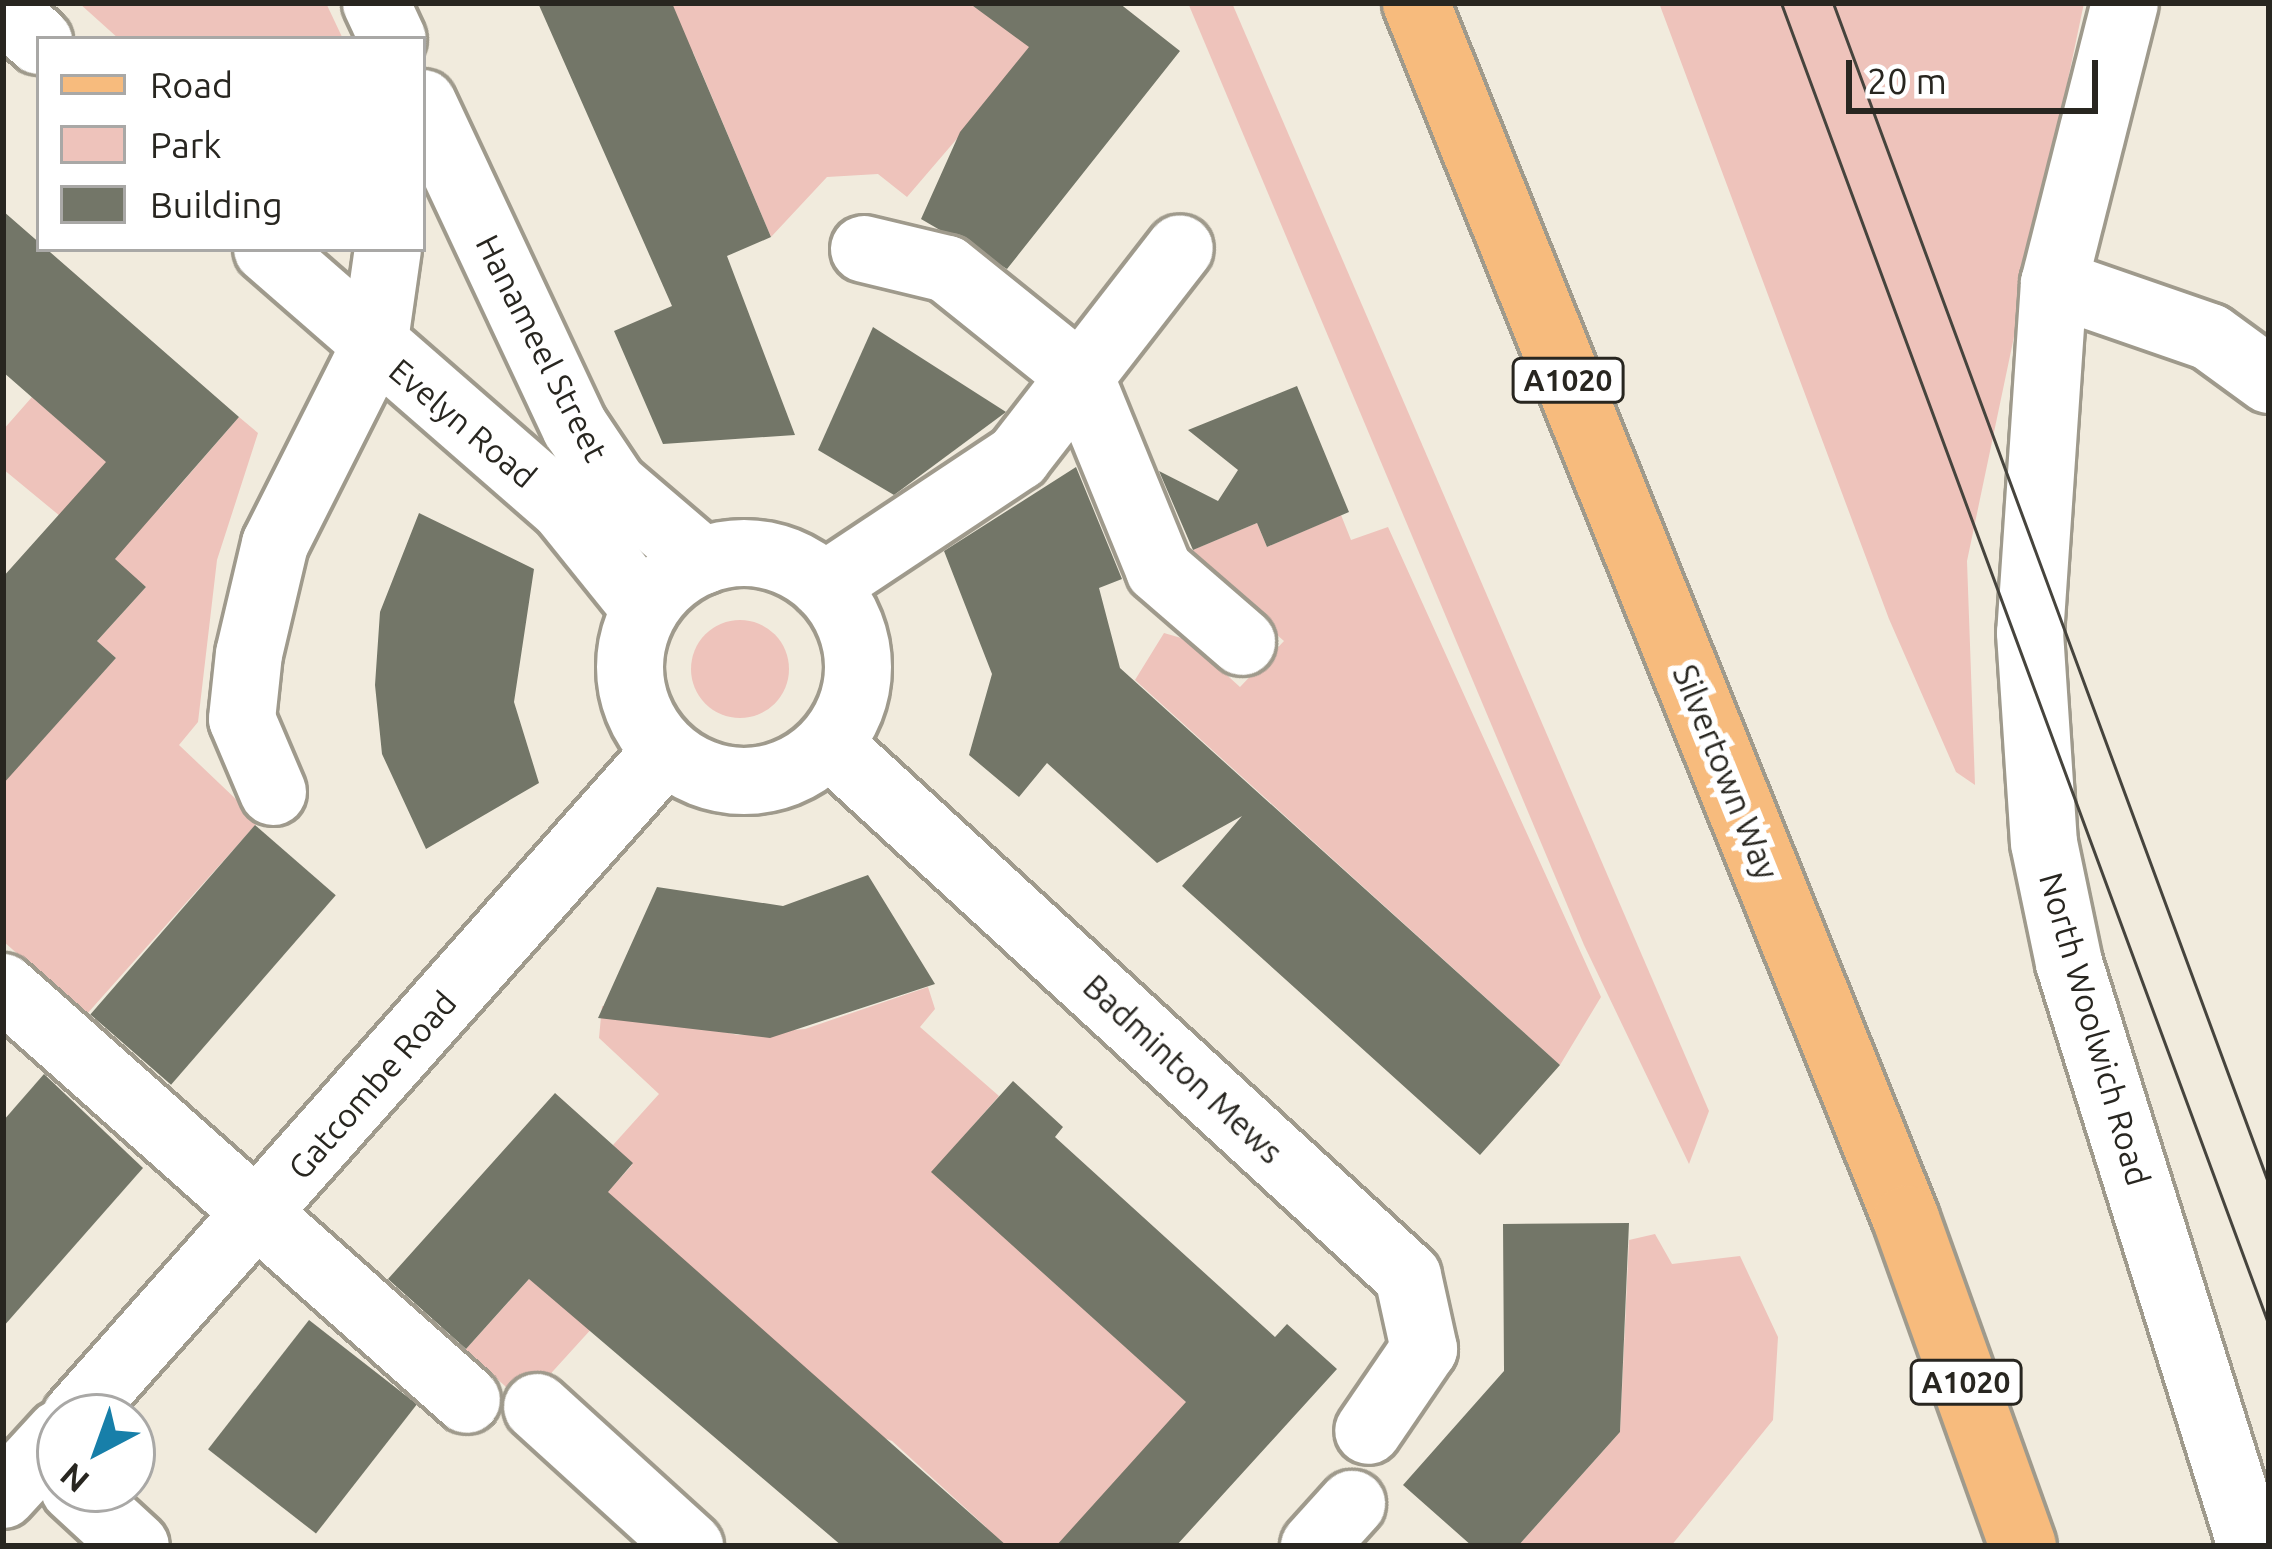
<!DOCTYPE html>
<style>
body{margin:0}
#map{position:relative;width:2272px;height:1549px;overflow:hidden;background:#f1ebdd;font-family:Ubuntu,sans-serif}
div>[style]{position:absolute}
.green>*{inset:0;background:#eec3bb}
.round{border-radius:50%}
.building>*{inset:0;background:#737668;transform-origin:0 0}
.roads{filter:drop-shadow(3px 0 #9f9a8c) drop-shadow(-3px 0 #9f9a8c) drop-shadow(0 3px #9f9a8c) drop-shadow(0 -3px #9f9a8c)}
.minor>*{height:66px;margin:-33px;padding:0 33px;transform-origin:33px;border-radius:33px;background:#fff}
.minor>.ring{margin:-33px;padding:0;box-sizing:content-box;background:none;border:66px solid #fff;border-radius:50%}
.major>*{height:66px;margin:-33px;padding:0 33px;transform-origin:33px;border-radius:33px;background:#f7bb7d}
.tram>*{height:3px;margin:-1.5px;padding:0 1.5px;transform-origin:1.5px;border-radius:1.5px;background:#46443d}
span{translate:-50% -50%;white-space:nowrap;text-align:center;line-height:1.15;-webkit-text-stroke:12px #fff;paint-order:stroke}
.shield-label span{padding:3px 9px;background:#fff;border:3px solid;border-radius:9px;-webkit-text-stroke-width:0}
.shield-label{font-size:30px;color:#282620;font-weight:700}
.street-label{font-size:33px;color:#282620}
.frame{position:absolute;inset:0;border:6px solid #282620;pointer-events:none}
.legend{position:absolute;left:36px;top:36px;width:390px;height:216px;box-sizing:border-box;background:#fff;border:3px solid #a9a8a6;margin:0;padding:15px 21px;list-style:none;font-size:36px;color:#282620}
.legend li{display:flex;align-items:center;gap:24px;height:60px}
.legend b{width:60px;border:3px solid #a9a8a6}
.north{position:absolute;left:36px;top:1393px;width:120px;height:120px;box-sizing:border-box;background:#fff;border:3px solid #a9a8a6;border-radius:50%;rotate:221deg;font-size:33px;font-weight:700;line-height:48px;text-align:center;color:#282620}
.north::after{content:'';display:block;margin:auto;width:42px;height:54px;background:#177fa9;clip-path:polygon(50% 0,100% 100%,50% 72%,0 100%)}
.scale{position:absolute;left:1846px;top:60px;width:252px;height:54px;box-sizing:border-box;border:6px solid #282620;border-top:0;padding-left:15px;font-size:36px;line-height:42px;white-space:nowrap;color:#282620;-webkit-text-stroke:9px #fff;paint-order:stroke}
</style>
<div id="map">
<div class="green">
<i style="clip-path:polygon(79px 3px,326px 3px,343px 39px,119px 39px)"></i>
<i style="clip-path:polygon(678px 3px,1050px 3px,1033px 50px,907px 197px,878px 174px,827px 177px,771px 237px,693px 52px,584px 98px,562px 57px)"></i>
<i style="clip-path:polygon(1188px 3px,1232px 3px,1709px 1111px,1689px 1164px,1584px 945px)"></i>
<i style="clip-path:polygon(1659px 3px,2084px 3px,1967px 561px,1975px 785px,1956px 772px,1889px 619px)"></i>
<i style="clip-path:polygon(32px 397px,160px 508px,239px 417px,258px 433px,217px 560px,198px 722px,179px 745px,259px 821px,86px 1015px,3px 941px,3px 762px,14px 771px,116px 658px,97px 641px,146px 587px,3px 469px,3px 430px)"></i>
<i style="clip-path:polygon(1341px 515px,1351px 540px,1388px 527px,1601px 997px,1560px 1065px,1135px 680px,1164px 633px,1188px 640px,1240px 687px,1284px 641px,1183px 554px,1257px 523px,1267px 547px)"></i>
<i class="round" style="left:691px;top:620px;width:98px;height:98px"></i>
<i style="clip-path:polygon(928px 987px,935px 1009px,920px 1027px,999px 1096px,932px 1172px,1246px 1456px,1056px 1546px,971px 1546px,986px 1527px,892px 1441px,594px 1326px,524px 1403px,465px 1350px,632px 1165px,613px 1145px,659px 1094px,599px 1038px,602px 1006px,738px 1035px,805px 1029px)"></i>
<i style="clip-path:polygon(1655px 1234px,1672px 1264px,1740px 1256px,1778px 1337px,1773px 1420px,1671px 1546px,1518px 1546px,1620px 1432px,1629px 1240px)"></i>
</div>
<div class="building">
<i style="clip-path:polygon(538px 3px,672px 3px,771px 237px,727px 256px,795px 435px,663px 444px,614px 331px,672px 306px)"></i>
<i style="clip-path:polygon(969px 3px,1119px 3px,1180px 51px,1007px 269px,921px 219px,960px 132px,1029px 47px)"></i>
<i style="clip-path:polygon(3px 211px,239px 417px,115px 559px,146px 587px,97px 641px,116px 658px,3px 784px,3px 577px,106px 462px,3px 372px)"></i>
<i style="clip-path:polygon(873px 327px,1006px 412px,894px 495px,818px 450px)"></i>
<i style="clip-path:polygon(1297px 386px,1349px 512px,1267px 547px,1257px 523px,1193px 550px,1159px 471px,1218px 501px,1238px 470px,1188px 430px)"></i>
<i style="clip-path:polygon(1076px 467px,1122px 579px,1099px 588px,1120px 668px,1560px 1065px,1480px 1155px,1182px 886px,1242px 816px,1157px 863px,1047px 763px,1019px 797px,969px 755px,992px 674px,944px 551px)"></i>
<i style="clip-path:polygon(419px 513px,534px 569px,514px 702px,539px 783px,426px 849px,382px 754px,375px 685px,380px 612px)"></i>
<i style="left:255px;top:825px;width:107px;height:251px;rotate:41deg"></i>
<i style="clip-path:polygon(868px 875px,935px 984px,770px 1038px,598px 1018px,657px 887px,783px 906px)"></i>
<i style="clip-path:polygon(44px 1074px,143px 1168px,3px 1327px,3px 1121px)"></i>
<i style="clip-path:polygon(1013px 1081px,1063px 1127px,1055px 1137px,1275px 1337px,1287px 1324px,1337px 1369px,1176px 1546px,1056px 1546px,1186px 1402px,931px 1172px)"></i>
<i style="clip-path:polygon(555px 1093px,633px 1163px,608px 1192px,1007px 1546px,842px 1546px,529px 1279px,466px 1349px,388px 1279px)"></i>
<i style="clip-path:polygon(1629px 1223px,1620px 1432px,1518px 1546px,1472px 1546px,1403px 1485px,1504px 1371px,1503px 1224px)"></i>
<i style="left:309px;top:1320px;width:137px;height:164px;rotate:38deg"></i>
</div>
<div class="roads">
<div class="minor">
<i style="left:376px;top:3px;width:40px;rotate:65deg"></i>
<i style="left:2125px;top:3px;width:289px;rotate:104.2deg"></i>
<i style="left:2054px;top:283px;width:351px;rotate:93.9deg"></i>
<i style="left:2030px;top:633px;width:210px;rotate:86.2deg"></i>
<i style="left:2044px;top:843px;width:123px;rotate:78.2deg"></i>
<i style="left:2069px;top:963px;width:611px;rotate:72.66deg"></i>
<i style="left:3px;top:8px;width:49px;rotate:42.5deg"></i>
<i style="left:423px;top:103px;width:358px;rotate:64.9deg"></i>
<i style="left:575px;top:427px;width:70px;rotate:56.1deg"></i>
<i style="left:614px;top:485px;width:117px;rotate:40.5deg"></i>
<i style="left:267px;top:249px;width:393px;rotate:41.1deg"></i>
<i style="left:563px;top:507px;width:131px;rotate:51.2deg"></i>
<i style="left:864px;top:249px;width:85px;rotate:13.5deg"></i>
<i style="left:947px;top:269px;width:171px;rotate:38.8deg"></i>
<i style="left:1080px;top:376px;width:209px;rotate:67.8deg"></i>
<i style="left:1159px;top:570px;width:110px;rotate:40.9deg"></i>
<i style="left:2054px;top:283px;width:165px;rotate:19.1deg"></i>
<i style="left:2210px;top:337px;width:73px;rotate:36.1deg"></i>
<i class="ring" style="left:630px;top:553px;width:162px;height:162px"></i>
<i style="left:824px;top:586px;width:233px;rotate:-33.6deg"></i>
<i style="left:1018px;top:457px;width:264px;rotate:-52.2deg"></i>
<i style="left:829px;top:744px;width:786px;rotate:42.58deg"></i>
<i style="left:1408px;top:1276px;width:75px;rotate:77.6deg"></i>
<i style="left:1424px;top:1349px;width:99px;rotate:124.3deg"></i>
<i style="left:273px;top:792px;width:79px;rotate:-113deg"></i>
<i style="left:242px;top:719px;width:65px;rotate:-83.9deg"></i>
<i style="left:249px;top:654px;width:113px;rotate:-76.7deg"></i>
<i style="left:275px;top:544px;width:220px;rotate:-63.3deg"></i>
<i style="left:374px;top:347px;width:99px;rotate:-81.9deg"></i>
<i style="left:3px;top:987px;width:621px;rotate:41.67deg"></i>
<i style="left:537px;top:1407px;width:207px;rotate:42.3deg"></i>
<i style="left:75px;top:1417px;width:890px;rotate:-48.41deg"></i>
<i style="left:74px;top:1489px;width:84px;rotate:42.6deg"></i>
<i style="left:3px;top:1495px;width:84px;rotate:-47.4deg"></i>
<i style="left:1314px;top:1546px;width:57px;rotate:-47.9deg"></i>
</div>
<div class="major">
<i style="left:1416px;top:3px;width:1311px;rotate:68.05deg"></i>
<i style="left:1906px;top:1219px;width:347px;rotate:70.3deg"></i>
</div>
</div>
<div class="tram">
<i style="left:1781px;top:3px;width:1410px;rotate:69.75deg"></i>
<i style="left:1833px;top:3px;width:1260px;rotate:69.75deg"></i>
</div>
<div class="shield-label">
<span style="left:1568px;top:380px">A1020</span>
<span style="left:1966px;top:1382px">A1020</span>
</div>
<div class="street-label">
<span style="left:542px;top:348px;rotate:63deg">Hanameel Street</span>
<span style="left:463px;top:423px;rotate:40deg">Evelyn Road</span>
<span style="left:1726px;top:772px;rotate:68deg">Silvertown Way</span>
<span style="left:2095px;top:1029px;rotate:74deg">North Woolwich Road</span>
<span style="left:1183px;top:1069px;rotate:43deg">Badminton Mews</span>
<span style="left:372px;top:1085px;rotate:-49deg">Gatcombe Road</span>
</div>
<div class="frame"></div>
<ul class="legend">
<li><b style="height:15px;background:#f7bb7d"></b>Road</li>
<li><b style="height:33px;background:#eec3bb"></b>Park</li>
<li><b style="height:33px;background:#737668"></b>Building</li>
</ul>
<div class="north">N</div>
<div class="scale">20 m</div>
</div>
